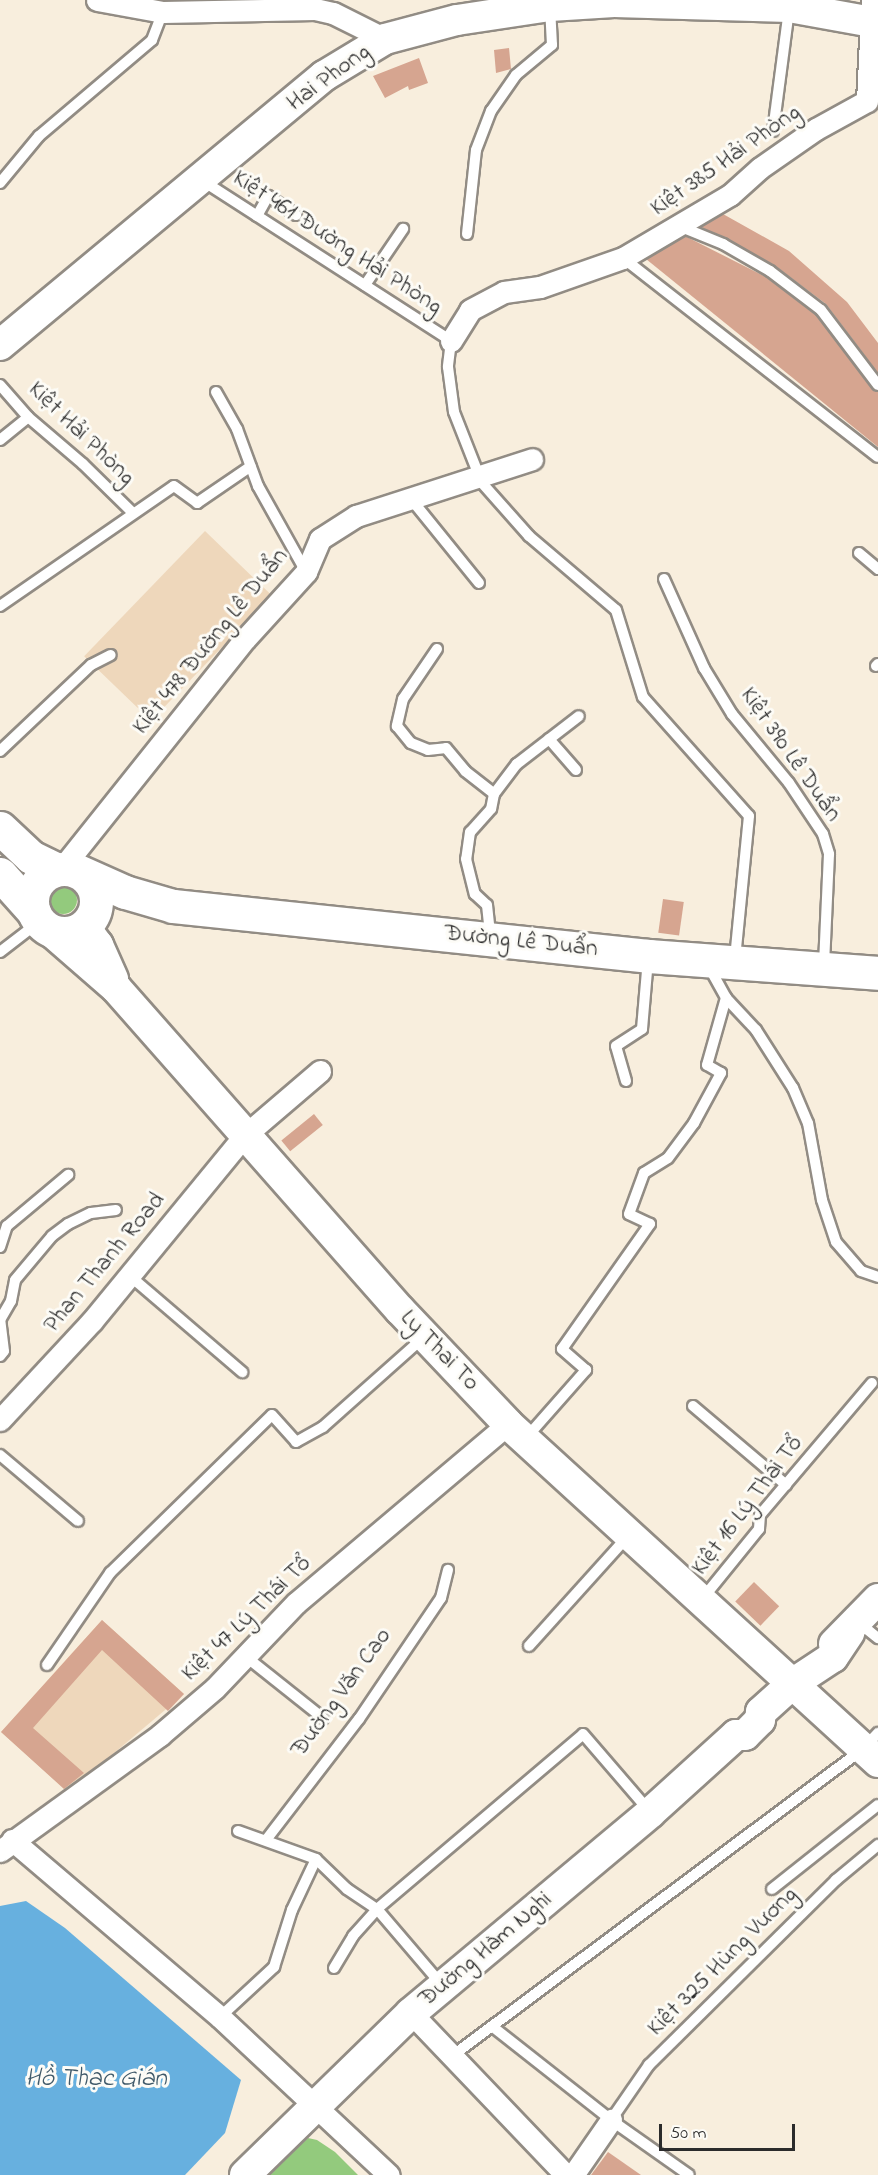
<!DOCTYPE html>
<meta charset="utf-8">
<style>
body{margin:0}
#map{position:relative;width:878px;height:2175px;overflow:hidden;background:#f8eedd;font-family:"Indie Flower",sans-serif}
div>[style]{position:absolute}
.built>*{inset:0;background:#eed7bb;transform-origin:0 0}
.green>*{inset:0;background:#93ca7d}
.round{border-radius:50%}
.water>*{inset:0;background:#67b0df}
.building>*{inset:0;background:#d6a590;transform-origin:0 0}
.roads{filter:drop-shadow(2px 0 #928c84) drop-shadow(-2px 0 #928c84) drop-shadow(0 2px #928c84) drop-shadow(0 -2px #928c84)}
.lane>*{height:10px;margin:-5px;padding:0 5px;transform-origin:5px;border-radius:5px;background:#fff}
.street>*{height:21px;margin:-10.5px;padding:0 10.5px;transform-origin:10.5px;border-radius:10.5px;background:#fff}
.secondary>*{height:30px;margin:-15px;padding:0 15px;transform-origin:15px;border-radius:15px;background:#fff}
.primary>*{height:33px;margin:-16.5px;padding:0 16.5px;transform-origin:16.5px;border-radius:16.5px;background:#fff}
.primary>.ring{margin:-16.5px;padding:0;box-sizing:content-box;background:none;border:33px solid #fff;border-radius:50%}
span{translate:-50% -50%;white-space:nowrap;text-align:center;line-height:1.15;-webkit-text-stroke:6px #fdfcf7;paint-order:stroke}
.street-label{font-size:24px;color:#2b2b2b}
.water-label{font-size:26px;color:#405a6a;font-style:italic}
.scale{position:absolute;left:659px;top:2124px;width:136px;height:27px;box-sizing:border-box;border:3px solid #2b2b2b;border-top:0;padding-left:8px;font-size:18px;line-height:21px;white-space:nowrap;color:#2b2b2b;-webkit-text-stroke:4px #fdfcf7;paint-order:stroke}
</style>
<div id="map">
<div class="built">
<i style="left:205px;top:531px;width:93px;height:174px;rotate:44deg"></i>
<i style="clip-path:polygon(102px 1620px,184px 1694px,68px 1792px,1px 1732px)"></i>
</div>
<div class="green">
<i class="round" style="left:49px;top:886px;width:28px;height:28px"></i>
<i style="clip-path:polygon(308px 2138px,317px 2140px,335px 2152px,358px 2175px,266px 2175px)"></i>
</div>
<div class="water">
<i style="clip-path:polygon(26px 1901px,65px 1928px,241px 2080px,225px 2133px,185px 2175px,0 2175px,0 1906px)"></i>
</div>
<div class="building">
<i style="clip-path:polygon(509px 48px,511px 69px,496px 73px,494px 50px)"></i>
<i style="clip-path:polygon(419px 58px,428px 83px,409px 90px,408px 86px,385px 98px,373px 76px)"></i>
<i style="clip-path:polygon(723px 214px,789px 251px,847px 302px,878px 343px,878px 373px,826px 304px,774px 265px,701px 227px)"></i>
<i style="clip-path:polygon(685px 236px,766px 277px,816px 315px,878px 392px,878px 447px,646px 259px)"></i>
<i style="left:663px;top:899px;width:21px;height:34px;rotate:8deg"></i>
<i style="left:314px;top:1114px;width:14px;height:42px;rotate:51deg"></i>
<i style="left:754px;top:1582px;width:35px;height:27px;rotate:44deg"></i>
<i style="clip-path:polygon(102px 1620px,184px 1694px,168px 1711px,102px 1650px,33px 1728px,84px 1773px,64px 1789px,1px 1732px)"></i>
<i style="clip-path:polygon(608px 2152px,641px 2175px,591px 2175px)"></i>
</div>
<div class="roads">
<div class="lane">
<i style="left:773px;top:131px;width:122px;rotate:-82.5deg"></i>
<i style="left:203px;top:181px;width:295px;rotate:32.8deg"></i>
<i style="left:451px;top:341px;width:26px;rotate:97deg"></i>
<i style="left:448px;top:367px;width:45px;rotate:82.4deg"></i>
<i style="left:454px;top:412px;width:76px;rotate:68.5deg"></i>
<i style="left:482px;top:483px;width:71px;rotate:48.4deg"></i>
<i style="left:529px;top:536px;width:114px;rotate:40.4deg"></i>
<i style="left:616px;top:610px;width:91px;rotate:72.8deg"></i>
<i style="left:643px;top:697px;width:159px;rotate:48.3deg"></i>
<i style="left:749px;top:816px;width:144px;rotate:95.6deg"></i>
<i style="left:0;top:183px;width:61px;rotate:-50.3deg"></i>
<i style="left:39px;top:136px;width:148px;rotate:-40.3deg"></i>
<i style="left:152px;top:40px;width:30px;rotate:-69deg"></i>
<i style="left:257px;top:216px;width:23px;rotate:-61deg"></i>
<i style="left:268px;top:196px;width:34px;rotate:34deg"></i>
<i style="left:679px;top:226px;width:48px;rotate:22.2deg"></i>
<i style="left:723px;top:244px;width:54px;rotate:29.9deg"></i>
<i style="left:770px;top:271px;width:64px;rotate:37.4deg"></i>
<i style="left:821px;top:310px;width:94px;rotate:52.8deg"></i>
<i style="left:467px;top:234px;width:84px;rotate:-83.9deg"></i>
<i style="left:476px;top:150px;width:42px;rotate:-69deg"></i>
<i style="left:491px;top:111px;width:44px;rotate:-55.2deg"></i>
<i style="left:516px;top:75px;width:47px;rotate:-39.8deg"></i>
<i style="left:552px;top:45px;width:39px;rotate:-93deg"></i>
<i style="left:623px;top:258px;width:323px;rotate:38deg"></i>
<i style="left:365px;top:285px;width:68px;rotate:-55.8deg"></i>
<i style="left:0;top:385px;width:43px;rotate:48.8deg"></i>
<i style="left:28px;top:417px;width:72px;rotate:40.5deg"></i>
<i style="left:83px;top:464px;width:70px;rotate:44.4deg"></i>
<i style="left:216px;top:392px;width:43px;rotate:60.4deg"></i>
<i style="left:237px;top:429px;width:61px;rotate:69.8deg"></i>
<i style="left:258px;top:486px;width:98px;rotate:60.8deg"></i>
<i style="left:0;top:440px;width:36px;rotate:-39deg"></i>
<i style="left:411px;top:499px;width:108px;rotate:51deg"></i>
<i style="left:859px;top:553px;width:25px;rotate:40deg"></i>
<i style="left:664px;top:579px;width:98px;rotate:65.8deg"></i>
<i style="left:704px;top:668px;width:54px;rotate:58.7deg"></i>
<i style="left:732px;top:714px;width:89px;rotate:50.4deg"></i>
<i style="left:789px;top:783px;width:61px;rotate:56.3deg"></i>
<i style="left:823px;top:834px;width:21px;rotate:73deg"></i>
<i style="left:829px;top:854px;width:112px;rotate:92.6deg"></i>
<i style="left:0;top:606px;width:211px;rotate:-34.6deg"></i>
<i style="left:174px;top:486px;width:29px;rotate:36deg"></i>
<i style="left:197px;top:503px;width:65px;rotate:-34.4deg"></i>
<i style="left:437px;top:649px;width:60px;rotate:124.2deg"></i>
<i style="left:403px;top:699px;width:28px;rotate:103deg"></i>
<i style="left:397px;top:726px;width:22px;rotate:51deg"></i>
<i style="left:411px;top:743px;width:18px;rotate:22deg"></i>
<i style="left:428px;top:750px;width:18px;rotate:-6deg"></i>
<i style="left:446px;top:748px;width:30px;rotate:50deg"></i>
<i style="left:465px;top:771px;width:37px;rotate:38deg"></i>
<i style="left:494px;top:794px;width:15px;rotate:101deg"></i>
<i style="left:491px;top:809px;width:31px;rotate:132deg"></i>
<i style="left:470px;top:832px;width:27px;rotate:98deg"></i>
<i style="left:466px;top:859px;width:36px;rotate:76deg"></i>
<i style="left:475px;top:894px;width:16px;rotate:43deg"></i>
<i style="left:487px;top:905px;width:30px;rotate:84deg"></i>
<i style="left:876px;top:666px;width:3px;rotate:-45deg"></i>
<i style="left:549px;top:739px;width:41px;rotate:48.9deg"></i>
<i style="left:0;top:751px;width:125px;rotate:-43.4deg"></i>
<i style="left:91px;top:665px;width:22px;rotate:-27deg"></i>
<i style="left:494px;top:794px;width:38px;rotate:-53deg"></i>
<i style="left:517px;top:764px;width:78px;rotate:-37.7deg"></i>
<i style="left:0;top:952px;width:49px;rotate:-37.6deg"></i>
<i style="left:709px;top:967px;width:35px;rotate:61deg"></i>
<i style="left:726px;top:998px;width:44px;rotate:46.8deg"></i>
<i style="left:756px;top:1030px;width:69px;rotate:57.5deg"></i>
<i style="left:793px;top:1088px;width:38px;rotate:67deg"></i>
<i style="left:808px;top:1123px;width:78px;rotate:79.7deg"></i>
<i style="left:822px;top:1200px;width:44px;rotate:71.6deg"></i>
<i style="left:836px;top:1242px;width:38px;rotate:49deg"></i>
<i style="left:861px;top:1271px;width:18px;rotate:19deg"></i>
<i style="left:626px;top:1081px;width:36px;rotate:-106deg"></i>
<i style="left:616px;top:1046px;width:31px;rotate:-33deg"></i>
<i style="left:642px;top:1029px;width:70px;rotate:-85.1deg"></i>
<i style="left:0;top:1247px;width:22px;rotate:-72deg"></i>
<i style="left:7px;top:1226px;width:80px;rotate:-39.9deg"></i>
<i style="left:130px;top:1276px;width:148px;rotate:40.6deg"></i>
<i style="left:0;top:1356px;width:6px;rotate:-51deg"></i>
<i style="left:4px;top:1351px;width:31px;rotate:-97deg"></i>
<i style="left:0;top:1320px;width:22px;rotate:-60deg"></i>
<i style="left:11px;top:1301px;width:21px;rotate:-79deg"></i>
<i style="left:15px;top:1280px;width:57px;rotate:-49.9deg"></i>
<i style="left:52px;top:1236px;width:20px;rotate:-37deg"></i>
<i style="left:68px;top:1224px;width:25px;rotate:-26deg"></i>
<i style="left:91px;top:1213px;width:25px;rotate:-7deg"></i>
<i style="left:693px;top:1406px;width:122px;rotate:40.3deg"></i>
<i style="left:526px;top:1438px;width:91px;rotate:-48.6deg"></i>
<i style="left:586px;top:1370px;width:32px;rotate:-139deg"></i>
<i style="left:562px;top:1349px;width:153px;rotate:-54.9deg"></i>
<i style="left:650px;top:1224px;width:23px;rotate:-155deg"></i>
<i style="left:629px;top:1214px;width:44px;rotate:-69.9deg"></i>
<i style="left:644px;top:1173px;width:28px;rotate:-32deg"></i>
<i style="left:668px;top:1158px;width:44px;rotate:-53.4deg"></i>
<i style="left:694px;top:1123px;width:57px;rotate:-61.6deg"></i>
<i style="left:721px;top:1073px;width:16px;rotate:-150deg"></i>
<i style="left:707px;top:1065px;width:70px;rotate:-74.2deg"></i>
<i style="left:0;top:1455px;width:102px;rotate:40.2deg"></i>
<i style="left:703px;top:1598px;width:89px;rotate:-50.9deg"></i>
<i style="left:759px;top:1529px;width:14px;rotate:-86deg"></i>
<i style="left:760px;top:1515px;width:173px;rotate:-49.7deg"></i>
<i style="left:858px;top:1622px;width:26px;rotate:39deg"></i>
<i style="left:529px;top:1646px;width:148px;rotate:-48deg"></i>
<i style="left:245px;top:1656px;width:100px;rotate:38.5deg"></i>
<i style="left:47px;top:1665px;width:112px;rotate:-55.6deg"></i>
<i style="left:110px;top:1573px;width:226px;rotate:-44.3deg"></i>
<i style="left:272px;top:1415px;width:36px;rotate:48deg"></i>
<i style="left:296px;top:1442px;width:31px;rotate:-29deg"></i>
<i style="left:323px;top:1427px;width:135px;rotate:-41.7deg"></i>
<i style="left:238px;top:1831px;width:83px;rotate:19.7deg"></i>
<i style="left:316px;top:1859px;width:43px;rotate:44.1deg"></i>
<i style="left:347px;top:1889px;width:36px;rotate:34deg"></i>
<i style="left:377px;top:1909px;width:99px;rotate:49.5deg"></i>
<i style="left:266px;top:1840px;width:153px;rotate:-52.5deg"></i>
<i style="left:359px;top:1719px;width:146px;rotate:-55.9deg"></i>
<i style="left:441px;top:1598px;width:29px;rotate:-76deg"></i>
<i style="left:772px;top:1889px;width:135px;rotate:-38.4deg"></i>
<i style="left:334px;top:1968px;width:37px;rotate:-59deg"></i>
<i style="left:353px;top:1936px;width:36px;rotate:-48deg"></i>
<i style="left:377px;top:1909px;width:270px;rotate:-40.3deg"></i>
<i style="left:583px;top:1734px;width:103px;rotate:49.3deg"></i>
<i style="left:220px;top:2017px;width:74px;rotate:-42.8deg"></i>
<i style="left:274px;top:1967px;width:60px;rotate:-72.5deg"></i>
<i style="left:292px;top:1910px;width:56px;rotate:-64.8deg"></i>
<i style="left:493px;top:2027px;width:150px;rotate:38.2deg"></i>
<i style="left:611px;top:2120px;width:95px;rotate:35.2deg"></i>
<i style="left:452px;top:2056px;width:513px;rotate:-36.76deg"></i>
<i style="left:863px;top:1749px;width:22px;rotate:-47deg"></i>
<i style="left:611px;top:2120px;width:67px;rotate:-55.4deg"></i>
<i style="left:649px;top:2065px;width:263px;rotate:-44.7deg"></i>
<i style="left:836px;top:1880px;width:55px;rotate:-39.8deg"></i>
</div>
<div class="street">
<i style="left:97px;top:0;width:67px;rotate:10.3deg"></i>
<i style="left:163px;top:12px;width:152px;rotate:-1.1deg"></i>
<i style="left:315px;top:9px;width:18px;rotate:13deg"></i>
<i style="left:333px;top:13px;width:58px;rotate:26.6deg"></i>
<i style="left:451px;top:341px;width:36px;rotate:-58deg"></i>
<i style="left:470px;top:310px;width:38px;rotate:-28deg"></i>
<i style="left:504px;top:292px;width:36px;rotate:-8deg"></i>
<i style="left:540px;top:287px;width:88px;rotate:-19.3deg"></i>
<i style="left:623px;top:258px;width:124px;rotate:-30.5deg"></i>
<i style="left:730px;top:195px;width:40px;rotate:-42deg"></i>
<i style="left:760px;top:168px;width:68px;rotate:-34.9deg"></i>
<i style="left:816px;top:129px;width:58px;rotate:-28.8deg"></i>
<i style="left:867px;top:101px;width:101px;rotate:-87.2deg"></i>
<i style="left:62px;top:868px;width:293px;rotate:-51.4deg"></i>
<i style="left:245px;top:639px;width:91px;rotate:-47.7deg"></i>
<i style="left:306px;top:572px;width:36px;rotate:-67deg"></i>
<i style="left:320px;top:539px;width:43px;rotate:-32.6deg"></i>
<i style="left:356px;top:516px;width:185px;rotate:-17.9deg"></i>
<i style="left:0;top:1420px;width:135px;rotate:-47.1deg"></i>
<i style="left:92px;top:1321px;width:239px;rotate:-50.6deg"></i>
<i style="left:244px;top:1136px;width:100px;rotate:-40.5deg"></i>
<i style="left:12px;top:1840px;width:273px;rotate:40.4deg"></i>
<i style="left:220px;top:2017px;width:231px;rotate:43.1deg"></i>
<i style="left:0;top:1851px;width:198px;rotate:-35.9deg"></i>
<i style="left:160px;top:1735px;width:72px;rotate:-40.5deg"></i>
<i style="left:215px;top:1688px;width:117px;rotate:-46.4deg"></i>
<i style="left:296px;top:1603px;width:277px;rotate:-40.2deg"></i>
<i style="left:411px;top:2013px;width:224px;rotate:46.3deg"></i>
<i style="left:573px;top:2175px;width:67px;rotate:-55.4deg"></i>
</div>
<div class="secondary">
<i style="left:0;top:345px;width:421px;rotate:-39.7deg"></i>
<i style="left:324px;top:76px;width:71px;rotate:-31.2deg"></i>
<i style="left:385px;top:39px;width:74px;rotate:-14.8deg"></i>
<i style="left:457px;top:20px;width:94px;rotate:-8.6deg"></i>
<i style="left:550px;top:6px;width:64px;rotate:-3.6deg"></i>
<i style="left:614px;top:2px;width:175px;rotate:1.6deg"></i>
<i style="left:789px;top:7px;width:90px;rotate:10.2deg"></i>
<i style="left:84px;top:926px;width:24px;rotate:54deg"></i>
<i style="left:98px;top:945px;width:37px;rotate:66deg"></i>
<i style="left:55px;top:935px;width:81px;rotate:41deg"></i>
<i style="left:116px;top:988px;width:429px;rotate:48.6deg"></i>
<i style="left:400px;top:1310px;width:157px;rotate:46.5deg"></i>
<i style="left:508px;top:1424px;width:501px;rotate:42.41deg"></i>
<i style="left:834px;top:1644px;width:63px;rotate:-45.6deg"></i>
<i style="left:245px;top:2175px;width:232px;rotate:-44.3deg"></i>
<i style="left:411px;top:2013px;width:312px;rotate:-39.9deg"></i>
<i style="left:650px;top:1813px;width:116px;rotate:-42.2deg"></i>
<i style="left:736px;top:1735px;width:9px"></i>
<i style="left:745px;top:1735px;width:21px;rotate:-45deg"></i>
<i style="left:760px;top:1720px;width:8px;rotate:-83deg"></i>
<i style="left:761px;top:1712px;width:42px;rotate:-42.1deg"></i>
<i style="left:792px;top:1684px;width:49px;rotate:-33.4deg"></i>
<i style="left:833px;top:1657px;width:29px;rotate:-56deg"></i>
</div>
<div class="primary">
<i style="left:0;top:828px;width:42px;rotate:43.1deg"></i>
<i style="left:31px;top:857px;width:28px;rotate:26deg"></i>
<i class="ring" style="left:32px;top:869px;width:31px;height:31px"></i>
<i style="left:78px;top:871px;width:51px;rotate:24.1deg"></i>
<i style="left:125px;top:892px;width:50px;rotate:16.3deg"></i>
<i style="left:173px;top:906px;width:478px;rotate:6deg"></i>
<i style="left:648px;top:956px;width:231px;rotate:4.2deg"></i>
<i style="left:0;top:874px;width:51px;rotate:48.2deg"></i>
</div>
</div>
<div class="street-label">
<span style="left:329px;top:78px;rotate:-36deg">Hai Phong</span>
<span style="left:726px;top:161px;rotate:-35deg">Kiệt 385 Hải Phòng</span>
<span style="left:337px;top:243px;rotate:33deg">Kiệt 461 Đường Hải Phòng</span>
<span style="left:81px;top:434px;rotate:44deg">Kiệt Hải Phòng</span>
<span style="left:211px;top:642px;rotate:-51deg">Kiệt 478 Đường Lê Duẩn</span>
<span style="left:790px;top:755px;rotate:55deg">Kiệt 390 Lê Duẩn</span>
<span style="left:521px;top:942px;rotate:6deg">Đường Lê Duẩn</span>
<span style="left:105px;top:1263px;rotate:-50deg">Phan Thanh Road</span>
<span style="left:439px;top:1351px;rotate:46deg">Ly Thai To</span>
<span style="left:748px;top:1506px;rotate:-53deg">Kiệt 16 Lý Thái Tổ</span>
<span style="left:247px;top:1619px;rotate:-44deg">Kiệt 47 Lý Thái Tổ</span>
<span style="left:342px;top:1693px;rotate:-54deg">Đường Văn Cao</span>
<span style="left:486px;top:1950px;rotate:-40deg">Đường Hàm Nghi</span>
<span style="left:723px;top:1962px;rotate:-45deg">Kiệt 325 Hùng Vương</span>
</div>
<div class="water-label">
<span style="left:96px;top:2080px">Hồ Thạc Gián</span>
</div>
<div class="scale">50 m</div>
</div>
